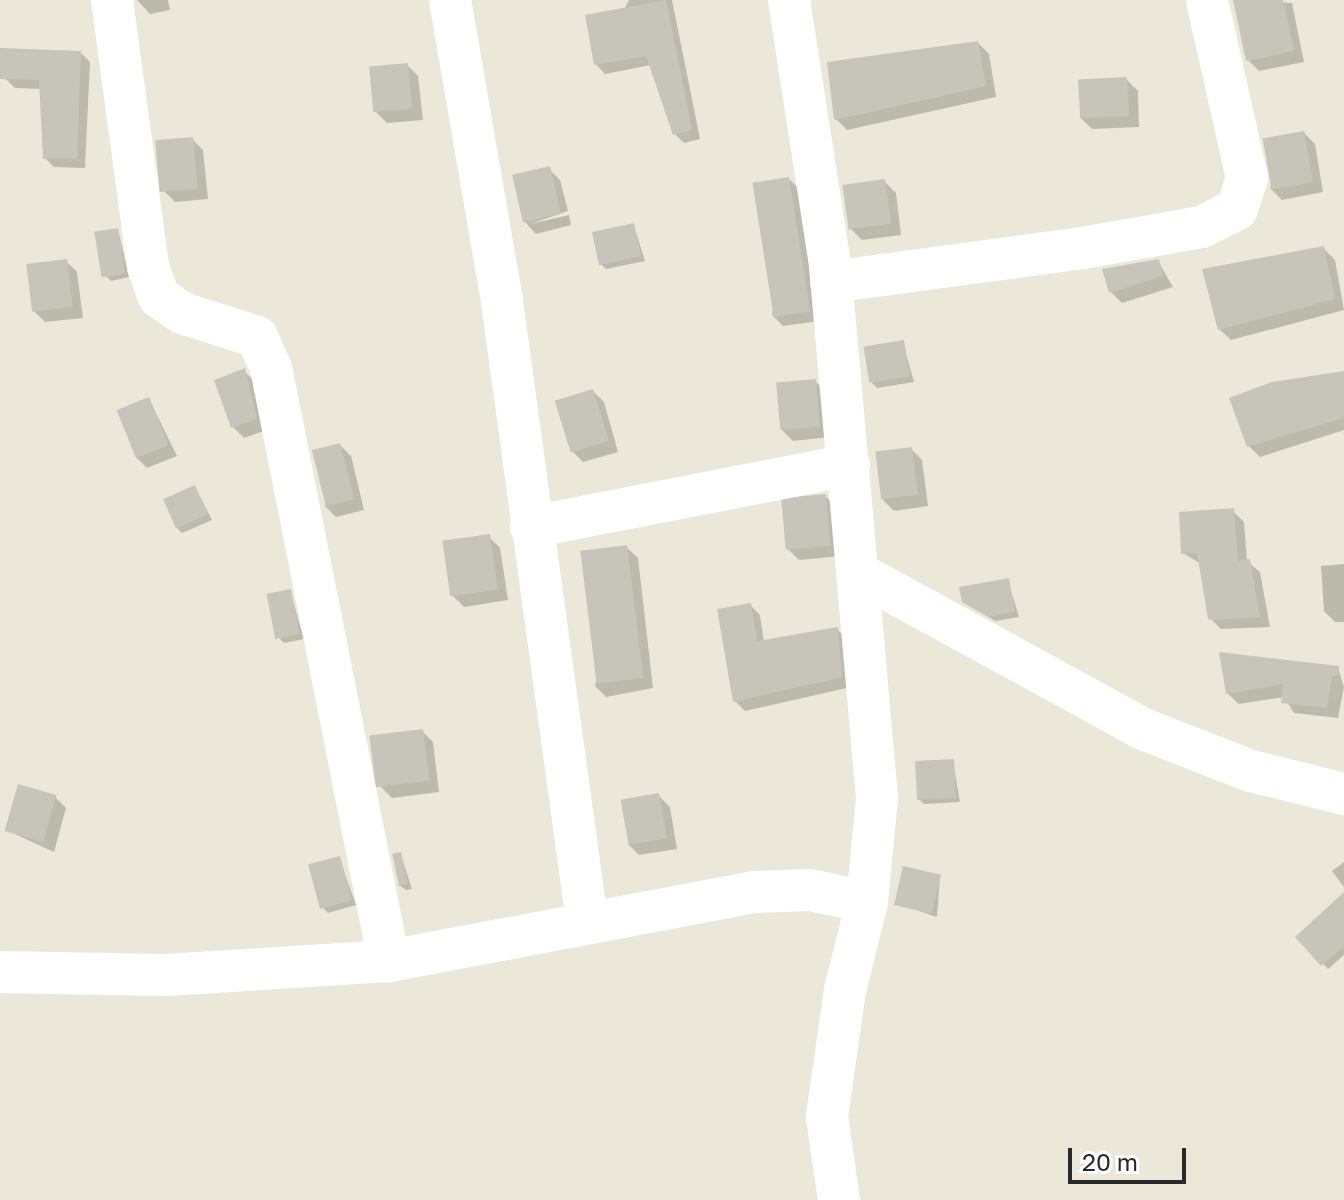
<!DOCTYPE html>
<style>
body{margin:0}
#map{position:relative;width:1344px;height:1200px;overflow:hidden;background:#ece8d9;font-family:"Golos Text",sans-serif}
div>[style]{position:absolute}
.shadow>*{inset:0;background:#0003}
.building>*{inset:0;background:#c7c5b9;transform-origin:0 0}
.minor>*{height:42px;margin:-21px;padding:0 21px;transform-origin:21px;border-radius:21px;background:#fff}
span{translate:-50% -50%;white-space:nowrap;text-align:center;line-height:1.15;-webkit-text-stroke:7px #fff;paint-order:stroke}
.scale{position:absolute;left:1068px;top:1148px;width:118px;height:36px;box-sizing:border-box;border:4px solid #292929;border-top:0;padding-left:10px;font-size:24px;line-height:28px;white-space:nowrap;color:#292929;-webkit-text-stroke:6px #fff;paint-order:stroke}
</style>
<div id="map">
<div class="shadow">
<i style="clip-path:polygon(137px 0,168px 0,170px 10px,150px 14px)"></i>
<i style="clip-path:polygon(629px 0,672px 0,700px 139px,684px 143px,675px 134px,651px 65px,605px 74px,596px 64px)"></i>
<i style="clip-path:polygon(1243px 0,1292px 3px,1304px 62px,1259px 71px,1248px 60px)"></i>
<i style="clip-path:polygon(978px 43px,989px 54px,996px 97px,847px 130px,836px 119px)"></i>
<i style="clip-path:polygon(80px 52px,90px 62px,85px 168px,54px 167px,45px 158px,41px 89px,15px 88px,5px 78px)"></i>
<i style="clip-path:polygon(407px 65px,418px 76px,423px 120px,387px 123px,376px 112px)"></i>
<i style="clip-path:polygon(1127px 80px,1138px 91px,1139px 127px,1092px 129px,1081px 118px)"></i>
<i style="clip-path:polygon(1304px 133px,1315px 144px,1323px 192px,1282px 200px,1270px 188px)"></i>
<i style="clip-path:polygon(192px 139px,203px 150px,208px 199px,175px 202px,164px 191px)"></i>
<i style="clip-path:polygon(549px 169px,560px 180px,568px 211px,530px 224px,569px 215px,571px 225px,536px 234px,525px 222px)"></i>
<i style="clip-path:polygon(789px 179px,800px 190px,820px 321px,783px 326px,772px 315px)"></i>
<i style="clip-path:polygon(885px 182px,896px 193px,901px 235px,862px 240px,851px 229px)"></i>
<i style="clip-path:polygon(634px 226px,645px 261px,606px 269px,601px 264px)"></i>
<i style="clip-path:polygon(118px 230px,129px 277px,111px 281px,106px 276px)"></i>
<i style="clip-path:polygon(1324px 249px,1335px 260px,1344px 310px,1231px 340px,1219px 329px)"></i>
<i style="clip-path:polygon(66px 261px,77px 272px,83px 318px,45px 322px,34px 311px)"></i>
<i style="clip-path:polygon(1158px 261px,1173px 287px,1122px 303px,1111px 292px)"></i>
<i style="clip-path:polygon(903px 343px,914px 382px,877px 388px,872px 383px)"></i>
<i style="clip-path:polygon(244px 371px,255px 382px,267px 430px,244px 438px,233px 427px)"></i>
<i style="clip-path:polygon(1344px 373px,1344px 430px,1260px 457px,1249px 446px)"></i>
<i style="clip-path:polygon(815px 381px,826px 392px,830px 437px,793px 441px,782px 430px)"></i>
<i style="clip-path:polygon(593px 391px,604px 402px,618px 452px,583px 462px,572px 451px)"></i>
<i style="clip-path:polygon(149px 399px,177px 456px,147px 468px,136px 457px)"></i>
<i style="clip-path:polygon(340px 445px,351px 456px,364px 510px,336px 517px,325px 506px)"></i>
<i style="clip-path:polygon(911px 449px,922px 460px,928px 506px,894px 511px,883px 500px)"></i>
<i style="clip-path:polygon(195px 487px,212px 520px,182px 533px,177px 528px)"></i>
<i style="clip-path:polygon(825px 496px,836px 507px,841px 556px,799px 560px,788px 549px)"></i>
<i style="clip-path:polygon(1233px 511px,1244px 522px,1247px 561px,1260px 572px,1270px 627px,1221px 629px,1210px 618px,1201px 564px,1183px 553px)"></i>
<i style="clip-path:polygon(489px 537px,500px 548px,508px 600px,464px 607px,453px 596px)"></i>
<i style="clip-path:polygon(626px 547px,638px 558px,653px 688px,606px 697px,595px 686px)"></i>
<i style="clip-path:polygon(1344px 564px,1344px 622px,1335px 622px,1324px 611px,1321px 566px)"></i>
<i style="clip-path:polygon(1008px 581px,1019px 617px,995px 621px,964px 601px)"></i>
<i style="clip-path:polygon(290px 591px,304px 639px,284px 643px,279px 638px)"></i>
<i style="clip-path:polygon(750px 605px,760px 615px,764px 642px,837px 629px,847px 639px,851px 687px,745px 711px,735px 701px)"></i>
<i style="clip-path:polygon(1338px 668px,1344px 687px,1338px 718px,1294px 713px,1284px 697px,1239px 704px,1227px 693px)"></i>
<i style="clip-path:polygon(422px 731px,433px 742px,439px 792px,392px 798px,381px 787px)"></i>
<i style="clip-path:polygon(953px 761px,960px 802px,924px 804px,919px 799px)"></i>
<i style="clip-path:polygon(659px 796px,670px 807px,677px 849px,639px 855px,628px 844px)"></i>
<i style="clip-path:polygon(55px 797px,66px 808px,54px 852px,6px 830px)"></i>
<i style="clip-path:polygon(401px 855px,412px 889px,406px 890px,400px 886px)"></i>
<i style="clip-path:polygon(339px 858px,356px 905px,328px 913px,323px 908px)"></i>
<i style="clip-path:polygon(1344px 862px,1344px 887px,1332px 871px)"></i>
<i style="clip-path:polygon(940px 877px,937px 917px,897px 904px)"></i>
<i style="clip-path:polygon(1298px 937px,1344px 940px,1344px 955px,1328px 969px)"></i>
</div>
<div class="building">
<i style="clip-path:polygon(666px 0,692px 130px,673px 135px,646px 56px,594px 65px,585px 15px)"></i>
<i style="clip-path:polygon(1233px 0,1283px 0,1294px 51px,1246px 61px)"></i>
<i style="clip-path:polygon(978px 41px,986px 86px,834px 120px,827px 62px)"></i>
<i style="clip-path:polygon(0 48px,81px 51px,77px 159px,43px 159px,39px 80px,0 79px)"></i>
<i style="left:408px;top:63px;width:46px;height:39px;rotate:85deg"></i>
<i style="left:1127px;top:77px;width:39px;height:49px;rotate:87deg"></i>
<i style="left:1304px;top:131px;width:52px;height:42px;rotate:80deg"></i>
<i style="left:193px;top:137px;width:52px;height:38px;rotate:85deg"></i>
<i style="left:550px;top:166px;width:49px;height:39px;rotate:77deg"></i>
<i style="left:789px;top:177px;width:136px;height:37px;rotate:81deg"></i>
<i style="left:885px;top:179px;width:45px;height:43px;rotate:82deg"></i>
<i style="left:634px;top:223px;width:34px;height:43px;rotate:78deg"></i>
<i style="left:118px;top:228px;width:46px;height:24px;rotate:81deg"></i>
<i style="clip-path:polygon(1324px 246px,1335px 299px,1218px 330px,1202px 269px)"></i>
<i style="left:67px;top:259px;width:48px;height:41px;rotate:83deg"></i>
<i style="clip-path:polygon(1159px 259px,1163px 276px,1109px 293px,1102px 269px)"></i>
<i style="left:904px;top:340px;width:37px;height:41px;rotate:81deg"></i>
<i style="clip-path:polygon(245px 368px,257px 419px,231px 428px,214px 380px)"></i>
<i style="clip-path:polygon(1344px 371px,1344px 418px,1247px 447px,1229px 398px,1272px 382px)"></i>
<i style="left:816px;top:379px;width:48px;height:40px;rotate:85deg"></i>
<i style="left:593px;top:389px;width:54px;height:40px;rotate:73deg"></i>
<i style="left:149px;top:397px;width:52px;height:35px;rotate:68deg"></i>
<i style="left:340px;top:443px;width:58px;height:29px;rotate:76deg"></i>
<i style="left:912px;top:447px;width:48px;height:37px;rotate:83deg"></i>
<i style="left:195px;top:485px;width:32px;height:35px;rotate:66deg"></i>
<i style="left:826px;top:494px;width:52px;height:45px;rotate:85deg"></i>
<i style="clip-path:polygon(1234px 508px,1238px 561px,1250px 559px,1260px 617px,1215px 620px,1208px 619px,1197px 553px,1181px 554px,1179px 512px)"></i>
<i style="left:490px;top:534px;width:56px;height:48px;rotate:82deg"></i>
<i style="left:627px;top:545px;width:134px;height:47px;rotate:83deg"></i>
<i style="clip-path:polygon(1009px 578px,1015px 612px,988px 617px,962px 602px,959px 587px)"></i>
<i style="left:291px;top:589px;width:46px;height:25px;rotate:79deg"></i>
<i style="clip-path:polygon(751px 603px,757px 641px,838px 627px,842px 677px,733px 702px,717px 609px)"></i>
<i style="clip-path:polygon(1219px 652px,1339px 666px,1339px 675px,1332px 677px,1327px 708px,1281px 703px,1283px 684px,1226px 694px)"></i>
<i style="left:423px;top:729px;width:52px;height:54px;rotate:83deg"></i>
<i style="left:954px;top:759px;width:39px;height:39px;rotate:87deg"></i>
<i style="left:18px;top:784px;width:40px;height:49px;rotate:16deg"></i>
<i style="left:659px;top:793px;width:46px;height:39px;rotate:80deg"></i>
<i style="left:401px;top:852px;width:33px;height:9px;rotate:78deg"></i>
<i style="left:340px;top:856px;width:46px;height:33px;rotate:75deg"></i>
<i style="left:903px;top:866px;width:39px;height:40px;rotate:13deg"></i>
<i style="clip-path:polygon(1344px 892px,1344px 946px,1321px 966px,1295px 937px)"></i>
</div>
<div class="minor">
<i style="left:112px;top:0;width:269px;rotate:82.3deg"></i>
<i style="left:148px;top:267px;width:32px;rotate:70deg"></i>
<i style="left:159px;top:297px;width:28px;rotate:35deg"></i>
<i style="left:182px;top:313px;width:79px;rotate:17.7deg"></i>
<i style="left:257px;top:337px;width:34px;rotate:66deg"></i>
<i style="left:271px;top:368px;width:605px;rotate:78.75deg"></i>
<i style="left:450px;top:0;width:306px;rotate:80.2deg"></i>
<i style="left:502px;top:302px;width:625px;rotate:82.18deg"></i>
<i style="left:789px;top:0;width:269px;rotate:81.2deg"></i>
<i style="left:830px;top:266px;width:534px;rotate:84.95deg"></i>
<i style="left:877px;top:798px;width:104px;rotate:95.5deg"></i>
<i style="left:867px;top:902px;width:91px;rotate:104deg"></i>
<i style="left:845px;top:990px;width:128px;rotate:98.1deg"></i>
<i style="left:827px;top:1117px;width:84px;rotate:81.8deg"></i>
<i style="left:831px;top:282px;width:253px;rotate:-7.7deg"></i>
<i style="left:1082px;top:248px;width:122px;rotate:-9.9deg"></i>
<i style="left:1202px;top:227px;width:39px;rotate:-27deg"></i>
<i style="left:1237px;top:209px;width:33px;rotate:-72deg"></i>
<i style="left:1247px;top:178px;width:182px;rotate:-102.7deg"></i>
<i style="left:531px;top:527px;width:324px;rotate:-11deg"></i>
<i style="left:860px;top:574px;width:323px;rotate:28.7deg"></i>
<i style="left:1143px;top:729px;width:116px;rotate:21.3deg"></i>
<i style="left:1251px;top:771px;width:96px;rotate:13.9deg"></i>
<i style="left:0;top:972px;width:166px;rotate:1deg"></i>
<i style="left:166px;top:975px;width:223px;rotate:-3.6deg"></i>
<i style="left:389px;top:961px;width:371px;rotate:-10.7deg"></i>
<i style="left:754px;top:892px;width:56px;rotate:-2deg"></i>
<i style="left:810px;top:890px;width:58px;rotate:11.9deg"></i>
</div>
<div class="scale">20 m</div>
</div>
